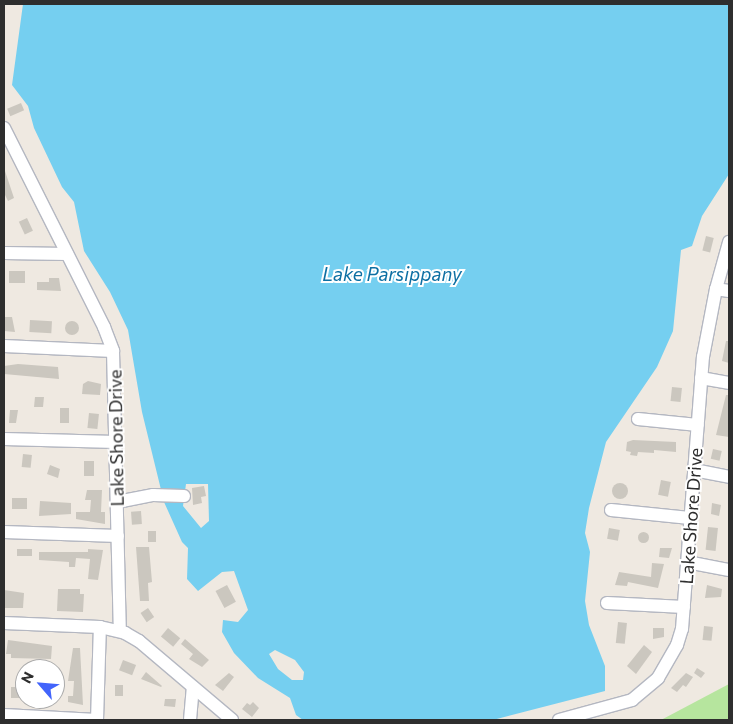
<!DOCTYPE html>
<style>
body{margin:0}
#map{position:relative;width:733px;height:724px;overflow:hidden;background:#efe9e1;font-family:Commissioner,sans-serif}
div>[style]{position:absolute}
.green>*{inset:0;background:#b6e59e}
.water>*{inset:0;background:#75cff0}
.building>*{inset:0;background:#cbc7bf;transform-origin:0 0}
.round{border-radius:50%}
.roads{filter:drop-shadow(1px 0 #b4b7c1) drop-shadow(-1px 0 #b4b7c1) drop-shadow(0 1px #b4b7c1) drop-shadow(0 -1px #b4b7c1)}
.minor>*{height:12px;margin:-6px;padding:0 6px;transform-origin:6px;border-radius:6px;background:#fff}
span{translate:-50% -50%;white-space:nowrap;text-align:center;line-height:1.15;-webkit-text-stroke:4px #fff;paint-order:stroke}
.street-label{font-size:18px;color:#2e2e2e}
.water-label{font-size:19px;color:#0d6fa3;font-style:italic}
.frame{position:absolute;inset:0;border:5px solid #2e2e2e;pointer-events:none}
.north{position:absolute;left:15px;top:659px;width:50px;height:50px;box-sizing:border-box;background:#fff;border:1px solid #ababab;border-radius:50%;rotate:297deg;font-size:14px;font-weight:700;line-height:20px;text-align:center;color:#2e2e2e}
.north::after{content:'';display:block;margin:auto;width:18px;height:22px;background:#4264fb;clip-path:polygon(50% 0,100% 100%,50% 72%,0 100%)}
</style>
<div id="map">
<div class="green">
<i style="clip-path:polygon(729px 684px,729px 720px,661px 720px)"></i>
</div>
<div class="water">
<i style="clip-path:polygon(evenodd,23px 4px,729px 4px,729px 174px,702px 216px,692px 246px,681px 250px,673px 331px,657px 367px,606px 442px,589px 508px,585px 533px,590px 552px,585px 601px,589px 625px,605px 666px,605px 691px,493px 720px,303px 720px,296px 715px,290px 698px,258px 678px,234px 653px,222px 632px,223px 620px,238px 622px,248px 610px,234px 571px,222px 572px,198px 591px,187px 579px,188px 548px,182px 542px,164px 502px,142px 412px,128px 330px,110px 292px,84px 251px,74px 202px,62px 187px,34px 128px,28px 106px,12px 85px,23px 4px,186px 484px,208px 484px,209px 521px,201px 528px,183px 506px,186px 484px,23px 4px,275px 650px,295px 660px,304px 672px,303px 680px,292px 680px,278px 669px,269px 654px,275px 650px)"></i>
</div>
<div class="building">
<i style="left:21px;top:103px;width:8px;height:15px;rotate:67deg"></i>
<i style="clip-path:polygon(4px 168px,14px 198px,8px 201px,4px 193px)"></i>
<i style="left:27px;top:218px;width:14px;height:9px;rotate:65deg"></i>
<i style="left:706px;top:236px;width:8px;height:15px;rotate:14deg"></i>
<i style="left:9px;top:271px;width:16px;height:12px"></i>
<i style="clip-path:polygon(49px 278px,59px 278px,61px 291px,37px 290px,37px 282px,49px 282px)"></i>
<i style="clip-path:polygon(4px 317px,12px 317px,15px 332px,4px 331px)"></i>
<i style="left:30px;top:320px;width:22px;height:12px;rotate:3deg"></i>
<i class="round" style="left:65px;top:321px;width:14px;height:14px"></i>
<i style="clip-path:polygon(726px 341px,729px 341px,729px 363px,722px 361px)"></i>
<i style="clip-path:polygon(18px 364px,58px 367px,59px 379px,4px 374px,4px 366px)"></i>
<i style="clip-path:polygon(88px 381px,101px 384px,100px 395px,82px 394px,83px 384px)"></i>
<i style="left:672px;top:387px;width:10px;height:14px;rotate:6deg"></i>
<i style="clip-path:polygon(726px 395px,729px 395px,729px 437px,716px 435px)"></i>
<i style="clip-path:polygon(35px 397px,44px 397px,43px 407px,34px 407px)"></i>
<i style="left:60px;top:408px;width:9px;height:15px"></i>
<i style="clip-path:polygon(10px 410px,18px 410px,16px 423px,9px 423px)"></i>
<i style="left:89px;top:413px;width:10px;height:15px;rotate:6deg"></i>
<i style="clip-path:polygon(633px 440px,676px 442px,676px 452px,654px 450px,654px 453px,638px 452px,637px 456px,630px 455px,631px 452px,626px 451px,627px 442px)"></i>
<i style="left:713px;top:449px;width:9px;height:10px;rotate:13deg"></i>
<i style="left:23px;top:454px;width:9px;height:13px;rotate:6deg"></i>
<i style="left:84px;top:461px;width:10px;height:15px"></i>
<i style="clip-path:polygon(50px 465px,60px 469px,58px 478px,47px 474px)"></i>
<i style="left:661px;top:480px;width:10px;height:15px;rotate:11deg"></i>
<i class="round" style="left:612px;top:483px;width:16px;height:16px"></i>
<i style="clip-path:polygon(204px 486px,206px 496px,201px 497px,202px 503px,193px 505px,192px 488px)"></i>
<i style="clip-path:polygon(87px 490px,102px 490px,101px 512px,105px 512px,105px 524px,76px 519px,76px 512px,90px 512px,91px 500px,85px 500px)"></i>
<i style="left:12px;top:498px;width:15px;height:11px"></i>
<i style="clip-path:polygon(40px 501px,71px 503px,71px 514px,39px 516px)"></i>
<i style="clip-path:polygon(712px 503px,721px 505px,719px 516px,711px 514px)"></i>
<i style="left:141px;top:511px;width:13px;height:10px;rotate:86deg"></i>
<i style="left:708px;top:527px;width:10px;height:23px;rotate:6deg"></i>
<i style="left:609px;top:528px;width:11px;height:11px;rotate:10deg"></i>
<i style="left:148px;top:531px;width:8px;height:11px"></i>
<i class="round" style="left:637.5px;top:531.5px;width:11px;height:11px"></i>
<i style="clip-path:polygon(136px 547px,149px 547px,152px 582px,148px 583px,149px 601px,140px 601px)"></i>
<i style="clip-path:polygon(660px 548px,672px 548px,669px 558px,659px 557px)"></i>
<i style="left:17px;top:549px;width:15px;height:7px"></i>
<i style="clip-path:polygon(88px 549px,103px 550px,98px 580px,88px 579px,90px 559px,76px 558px,75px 567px,69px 567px,69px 562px,39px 560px,39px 552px,88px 552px)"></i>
<i style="clip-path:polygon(652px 563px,664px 564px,658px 588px,628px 582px,627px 586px,615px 585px,619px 572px,651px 577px)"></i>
<i style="left:227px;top:585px;width:19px;height:13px;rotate:62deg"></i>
<i style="clip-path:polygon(707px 585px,722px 589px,721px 597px,705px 598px)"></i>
<i style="clip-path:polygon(58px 589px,80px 589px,80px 594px,84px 594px,83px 612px,57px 611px)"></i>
<i style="clip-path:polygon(4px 590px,24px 593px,23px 608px,4px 608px)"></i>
<i style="left:148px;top:608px;width:11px;height:9px;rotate:56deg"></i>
<i style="left:618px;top:622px;width:9px;height:21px;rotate:6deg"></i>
<i style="left:704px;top:626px;width:9px;height:14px;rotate:6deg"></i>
<i style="left:168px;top:628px;width:16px;height:11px;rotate:40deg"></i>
<i style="clip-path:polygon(653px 628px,664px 628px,664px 637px,653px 639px)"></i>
<i style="clip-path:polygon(185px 639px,209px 660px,202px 667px,189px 659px,193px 654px,181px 644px)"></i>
<i style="clip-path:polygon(8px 640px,52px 646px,51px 659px,11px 658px,11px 654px,6px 654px)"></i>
<i style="clip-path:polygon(644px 645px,652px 652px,636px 674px,627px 666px)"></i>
<i style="clip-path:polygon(73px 648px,80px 648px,83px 705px,68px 702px,68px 696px,73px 696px,74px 681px,68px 681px)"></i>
<i style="left:123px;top:660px;width:14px;height:11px;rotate:21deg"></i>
<i style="clip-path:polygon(697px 668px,705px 673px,701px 678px,694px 673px)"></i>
<i style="clip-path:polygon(146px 672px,162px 686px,161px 687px,141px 679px)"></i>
<i style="clip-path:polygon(229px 673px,234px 677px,223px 691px,215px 685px)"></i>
<i style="clip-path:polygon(686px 673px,693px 677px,686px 687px,683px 685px,677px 692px,671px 688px)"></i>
<i style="left:115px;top:685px;width:8px;height:11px"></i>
<i style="left:11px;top:687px;width:9px;height:11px"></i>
<i style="clip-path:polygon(165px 699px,176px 699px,175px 707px,164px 706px)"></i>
<i style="clip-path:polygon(253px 702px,259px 708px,252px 717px,242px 709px,247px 703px,250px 705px)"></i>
</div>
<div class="roads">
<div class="minor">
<i style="left:4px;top:128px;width:223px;rotate:63.3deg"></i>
<i style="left:104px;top:327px;width:26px;rotate:69deg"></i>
<i style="left:113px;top:351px;width:280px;rotate:88.6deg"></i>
<i style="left:4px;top:253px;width:63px;rotate:0.9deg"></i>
<i style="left:716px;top:289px;width:13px;rotate:9deg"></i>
<i style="left:4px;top:346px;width:109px;rotate:2.6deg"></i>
<i style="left:701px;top:378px;width:28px;rotate:10deg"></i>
<i style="left:638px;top:419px;width:60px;rotate:5.7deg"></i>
<i style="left:4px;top:439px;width:112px;rotate:1.5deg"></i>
<i style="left:694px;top:470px;width:36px;rotate:11deg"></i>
<i style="left:117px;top:502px;width:37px;rotate:-11deg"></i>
<i style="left:153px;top:495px;width:31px;rotate:2deg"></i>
<i style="left:611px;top:510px;width:79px;rotate:5.8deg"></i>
<i style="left:4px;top:532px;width:114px;rotate:2deg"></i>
<i style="left:687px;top:562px;width:43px;rotate:10.8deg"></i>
<i style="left:607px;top:603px;width:77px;rotate:3deg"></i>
<i style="left:4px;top:623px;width:96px;rotate:2.4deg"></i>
<i style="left:100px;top:627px;width:26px;rotate:13deg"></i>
<i style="left:125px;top:633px;width:16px;rotate:30deg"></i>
<i style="left:139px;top:641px;width:122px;rotate:40.3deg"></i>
<i style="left:4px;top:715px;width:93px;rotate:3.1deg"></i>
<i style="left:97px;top:720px;width:93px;rotate:-88.2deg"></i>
<i style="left:190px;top:720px;width:33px;rotate:-85deg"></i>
<i style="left:559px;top:720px;width:76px;rotate:-15.3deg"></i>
<i style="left:632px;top:700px;width:34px;rotate:-40deg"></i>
<i style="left:658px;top:678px;width:38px;rotate:-60deg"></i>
<i style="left:677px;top:645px;width:17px;rotate:-73deg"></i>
<i style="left:682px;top:629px;width:273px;rotate:-85.6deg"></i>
<i style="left:703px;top:357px;width:69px;rotate:-79.2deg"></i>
<i style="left:716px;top:289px;width:49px;rotate:-74.5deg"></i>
</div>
</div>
<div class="street-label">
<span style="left:116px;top:438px;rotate:-91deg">Lake Shore Drive</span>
<span style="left:691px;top:516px;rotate:-86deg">Lake Shore Drive</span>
</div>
<div class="water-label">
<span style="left:392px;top:274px">Lake Parsippany</span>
</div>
<div class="frame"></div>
<div class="north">N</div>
</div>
